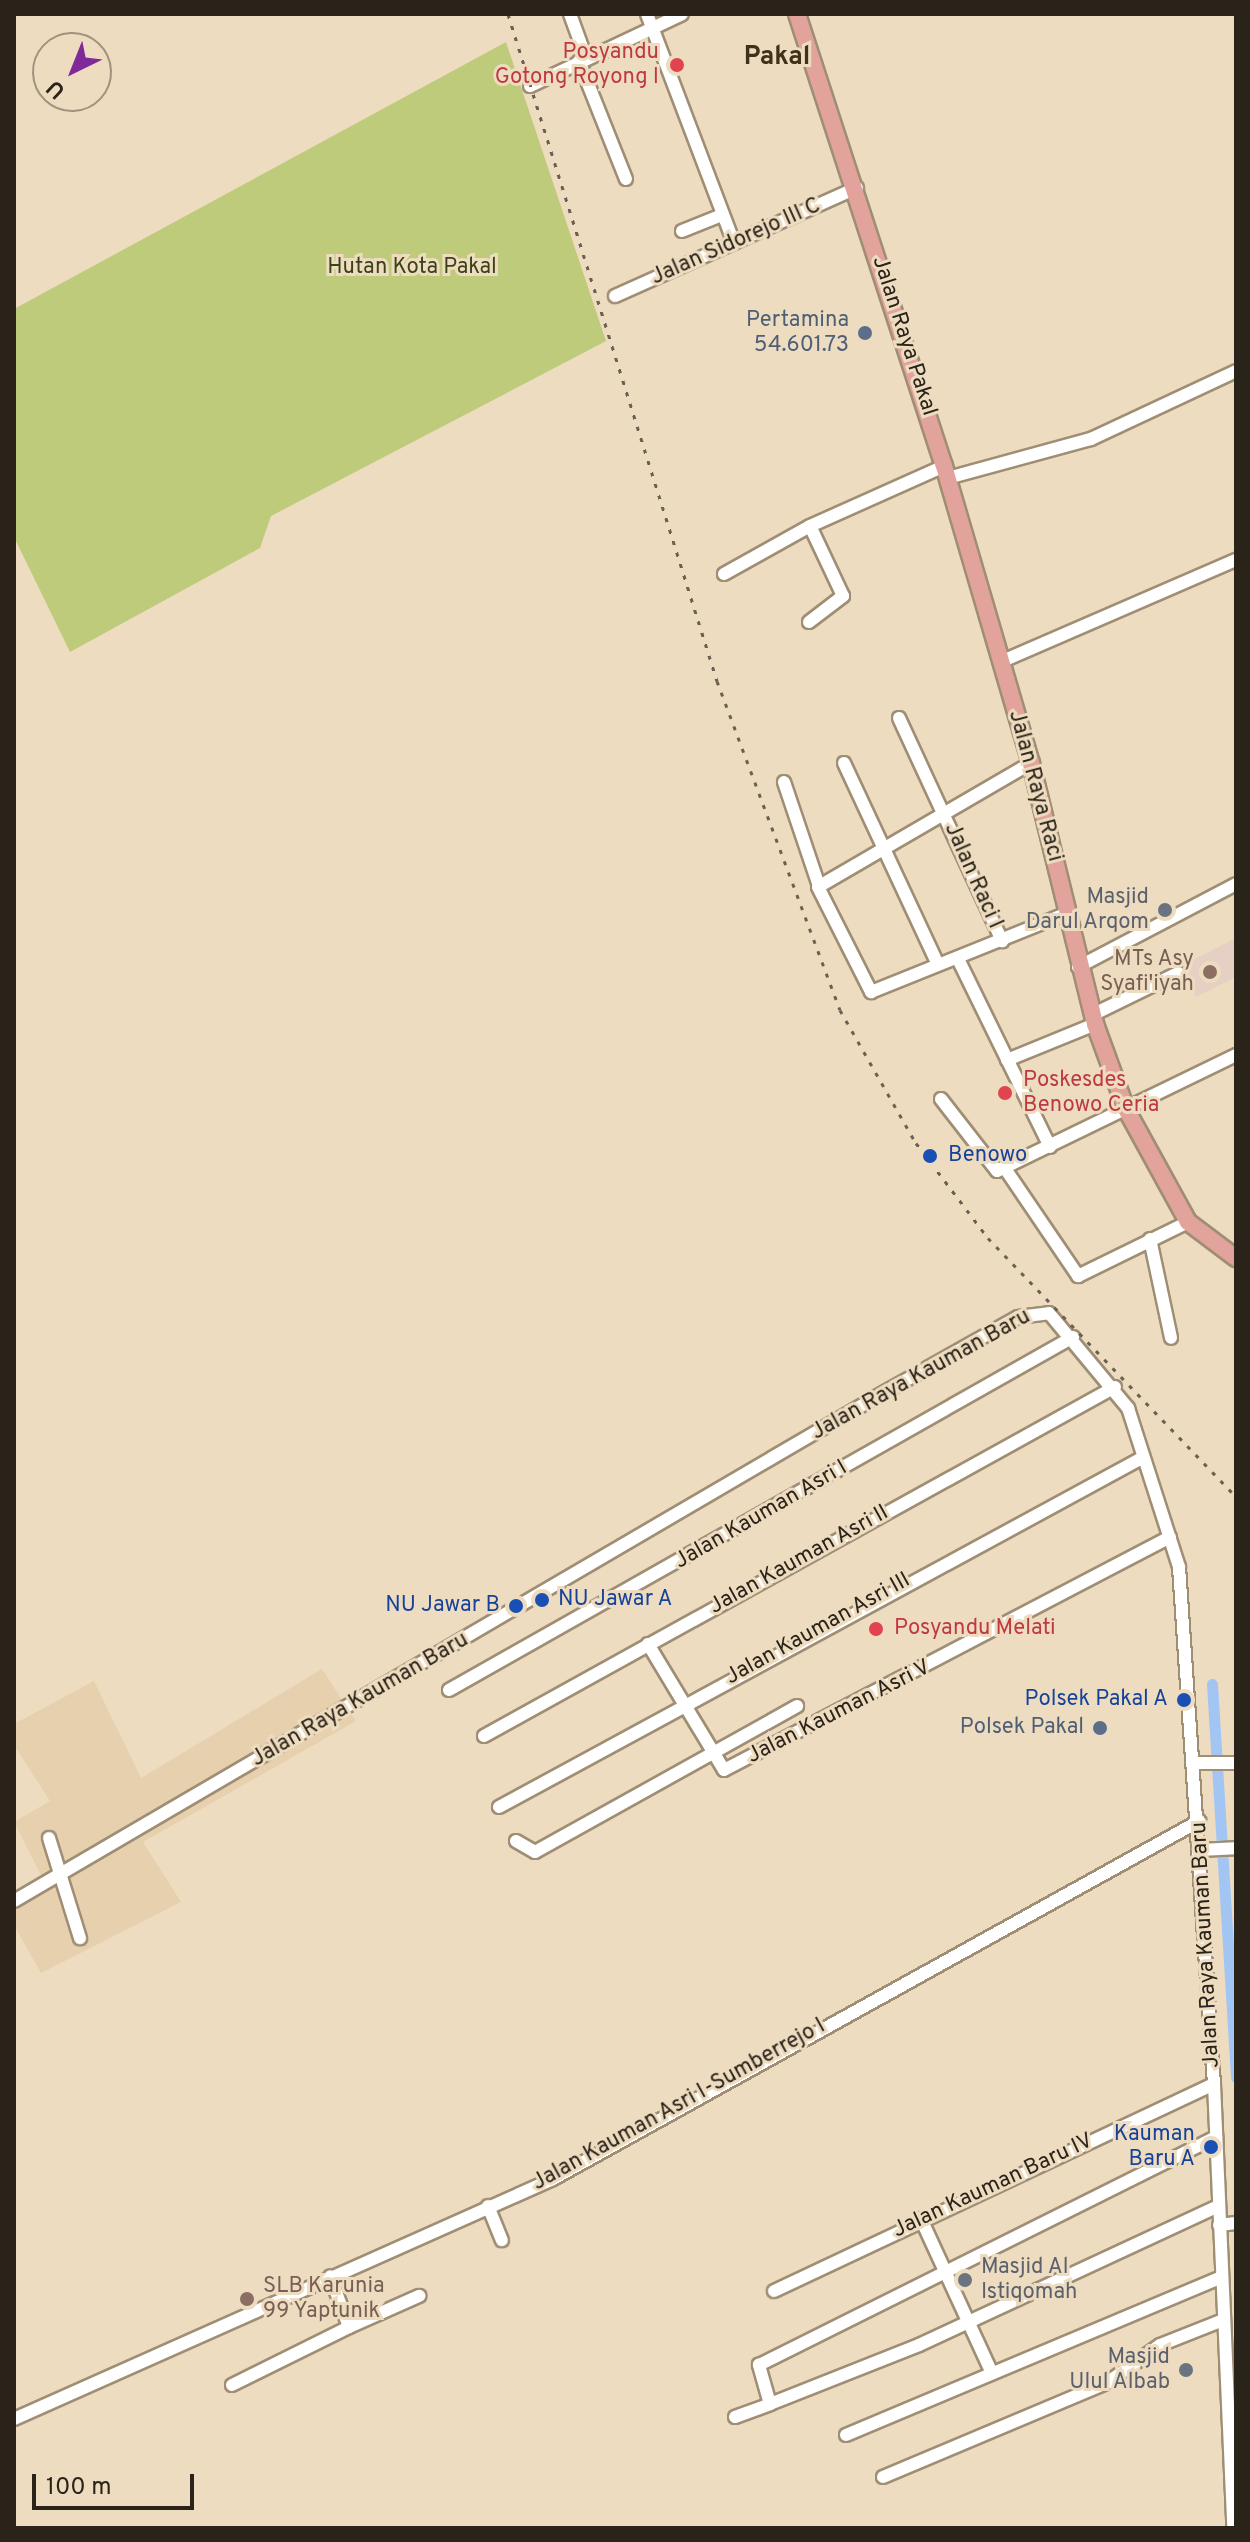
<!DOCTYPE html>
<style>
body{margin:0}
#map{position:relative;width:1250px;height:2542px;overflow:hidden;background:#eedcc0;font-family:Overpass,sans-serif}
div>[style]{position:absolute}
.built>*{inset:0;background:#e6d0ae}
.education>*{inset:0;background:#e5d0c3}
.green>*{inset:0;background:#bdcb7b}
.canal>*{height:11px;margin:-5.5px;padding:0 5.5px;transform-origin:5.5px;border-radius:5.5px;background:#a3c5f4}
.roads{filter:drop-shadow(2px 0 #9f8e74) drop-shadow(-2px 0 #9f8e74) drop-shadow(0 2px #9f8e74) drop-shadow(0 -2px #9f8e74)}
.minor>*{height:12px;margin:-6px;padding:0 6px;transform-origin:6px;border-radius:6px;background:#fff}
.major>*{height:16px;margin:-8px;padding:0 8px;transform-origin:8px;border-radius:8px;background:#e1a39b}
.rail>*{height:3px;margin-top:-1.5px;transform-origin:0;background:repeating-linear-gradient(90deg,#6a6050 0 4px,transparent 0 12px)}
.dots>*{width:22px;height:22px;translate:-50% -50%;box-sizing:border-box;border:4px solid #eedcc0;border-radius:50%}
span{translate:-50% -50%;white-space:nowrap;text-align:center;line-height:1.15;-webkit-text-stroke:6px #eedcc0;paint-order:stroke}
.health-label{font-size:22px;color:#be3a42}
.right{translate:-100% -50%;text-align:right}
.left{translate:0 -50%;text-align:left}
.street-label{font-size:22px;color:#2a2319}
.park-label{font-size:22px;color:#3c4218}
.service-label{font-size:22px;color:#4e5e75}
.worship-label{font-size:22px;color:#5b616d}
.education-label{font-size:22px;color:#785e54}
.transit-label{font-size:22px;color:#164399}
.quarter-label{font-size:26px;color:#3f311a;font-weight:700}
.frame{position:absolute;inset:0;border:16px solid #2a2319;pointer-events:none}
.north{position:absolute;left:32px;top:32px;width:80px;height:80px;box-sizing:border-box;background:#eedcc0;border:2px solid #a0927d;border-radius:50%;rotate:223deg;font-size:22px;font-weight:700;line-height:32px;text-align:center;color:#2a2319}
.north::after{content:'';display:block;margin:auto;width:28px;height:36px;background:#802a99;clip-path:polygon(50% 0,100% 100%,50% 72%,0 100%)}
.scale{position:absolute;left:32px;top:2474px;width:162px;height:36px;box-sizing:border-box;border:4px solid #2a2319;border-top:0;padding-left:10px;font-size:24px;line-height:28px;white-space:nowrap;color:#2a2319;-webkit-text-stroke:6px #eedcc0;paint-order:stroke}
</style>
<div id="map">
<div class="built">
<i style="clip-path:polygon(322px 1669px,356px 1721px,143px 1842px,181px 1902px,41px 1973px,14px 1925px,14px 1893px,41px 1875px,14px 1822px,50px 1801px,14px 1745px,14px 1724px,94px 1681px,141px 1778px)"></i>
</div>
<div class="education">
<i style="clip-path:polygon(1236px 938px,1236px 977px,1196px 997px,1181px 966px)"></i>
</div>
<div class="green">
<i style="clip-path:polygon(506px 42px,606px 341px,271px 516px,260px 548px,70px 652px,14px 537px,14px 309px)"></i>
</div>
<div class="canal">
<i style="left:1212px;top:1684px;width:394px;rotate:86.5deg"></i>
</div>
<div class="roads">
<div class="minor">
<i style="left:570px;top:14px;width:47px;rotate:70deg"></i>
<i style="left:647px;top:14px;width:245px;rotate:69.2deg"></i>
<i style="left:579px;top:61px;width:127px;rotate:68.3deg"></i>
<i style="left:530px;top:86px;width:168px;rotate:-25.3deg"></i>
<i style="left:682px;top:231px;width:43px;rotate:-21.8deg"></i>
<i style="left:615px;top:296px;width:265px;rotate:-24.1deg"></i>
<i style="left:948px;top:478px;width:148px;rotate:-15.3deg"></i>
<i style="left:1091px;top:439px;width:160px;rotate:-25.1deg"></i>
<i style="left:724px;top:574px;width:98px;rotate:-29.2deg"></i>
<i style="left:809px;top:622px;width:43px;rotate:-37.4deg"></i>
<i style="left:843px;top:596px;width:77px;rotate:-115.2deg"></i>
<i style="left:810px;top:526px;width:147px;rotate:-24.1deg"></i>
<i style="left:1000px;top:662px;width:257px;rotate:-23.4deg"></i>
<i style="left:899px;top:718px;width:246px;rotate:65.2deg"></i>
<i style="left:844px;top:763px;width:220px;rotate:65deg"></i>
<i style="left:1031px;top:763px;width:246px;rotate:149.8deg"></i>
<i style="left:818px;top:887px;width:118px;rotate:63.2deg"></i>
<i style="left:871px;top:992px;width:209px;rotate:-21.9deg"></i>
<i style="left:784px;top:782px;width:107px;rotate:71.4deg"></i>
<i style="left:959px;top:961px;width:207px;rotate:63.9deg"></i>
<i style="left:1078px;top:967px;width:178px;rotate:-27.7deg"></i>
<i style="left:1092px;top:1015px;width:96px;rotate:-26deg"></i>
<i style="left:1007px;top:1060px;width:95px;rotate:-22.2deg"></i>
<i style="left:941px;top:1099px;width:91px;rotate:52.1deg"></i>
<i style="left:997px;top:1171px;width:266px;rotate:-25.9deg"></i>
<i style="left:1004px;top:1167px;width:132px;rotate:55.8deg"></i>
<i style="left:1078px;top:1276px;width:123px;rotate:-26.1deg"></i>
<i style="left:1150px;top:1239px;width:101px;rotate:78deg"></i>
<i style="left:648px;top:1644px;width:147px;rotate:58.9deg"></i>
<i style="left:724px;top:1770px;width:503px;rotate:-27.58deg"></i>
<i style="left:449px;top:1690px;width:717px;rotate:-29.5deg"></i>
<i style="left:484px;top:1736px;width:721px;rotate:-28.95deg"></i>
<i style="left:1196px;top:1763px;width:40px"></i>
<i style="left:499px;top:1807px;width:732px;rotate:-28.49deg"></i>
<i style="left:49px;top:1838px;width:105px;rotate:72.8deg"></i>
<i style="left:516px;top:1841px;width:22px;rotate:30deg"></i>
<i style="left:535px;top:1852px;width:300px;rotate:-29.1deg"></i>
<i style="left:1200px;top:1850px;width:35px;rotate:-3deg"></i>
<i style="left:14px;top:1901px;width:999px;rotate:-30.31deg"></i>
<i style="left:876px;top:1397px;width:163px;rotate:-29.4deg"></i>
<i style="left:1018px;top:1317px;width:31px;rotate:-7deg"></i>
<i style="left:1049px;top:1313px;width:124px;rotate:50.3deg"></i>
<i style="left:1128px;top:1408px;width:167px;rotate:72.2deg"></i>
<i style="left:1179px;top:1567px;width:518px;rotate:86.13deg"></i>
<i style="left:1214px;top:2084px;width:444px;rotate:87.5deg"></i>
<i style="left:488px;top:2206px;width:37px;rotate:68deg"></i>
<i style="left:921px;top:2219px;width:165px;rotate:65.3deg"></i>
<i style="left:1219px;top:2225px;width:17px;rotate:-7deg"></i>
<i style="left:774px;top:2291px;width:486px;rotate:-25.2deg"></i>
<i style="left:349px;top:2327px;width:77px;rotate:-23.9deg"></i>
<i style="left:232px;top:2385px;width:131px;rotate:-26.4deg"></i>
<i style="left:349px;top:2327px;width:54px;rotate:-110.4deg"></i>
<i style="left:770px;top:2404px;width:160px;rotate:-21.6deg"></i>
<i style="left:919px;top:2345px;width:330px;rotate:-24.9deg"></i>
<i style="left:735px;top:2417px;width:37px;rotate:-20deg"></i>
<i style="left:770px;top:2404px;width:41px;rotate:-105.8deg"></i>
<i style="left:759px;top:2365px;width:511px;rotate:-26.51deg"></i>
<i style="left:14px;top:2419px;width:590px;rotate:-24deg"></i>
<i style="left:553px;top:2179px;width:739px;rotate:-28.99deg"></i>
<i style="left:846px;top:2435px;width:408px;rotate:-22.8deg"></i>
<i style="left:883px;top:2477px;width:243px;rotate:-22.8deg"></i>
<i style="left:1107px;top:2383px;width:65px;rotate:-35.6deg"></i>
<i style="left:1160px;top:2345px;width:68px;rotate:-21.6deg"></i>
</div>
<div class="major">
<i style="left:797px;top:14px;width:475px;rotate:72deg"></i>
<i style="left:944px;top:466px;width:309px;rotate:73.7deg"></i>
<i style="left:1031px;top:763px;width:269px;rotate:76.2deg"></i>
<i style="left:1095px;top:1024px;width:90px;rotate:70deg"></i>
<i style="left:1126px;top:1109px;width:129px;rotate:61.2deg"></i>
<i style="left:1188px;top:1222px;width:60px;rotate:36.9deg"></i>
</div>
</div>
<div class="rail">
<i style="left:508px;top:14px;width:699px;rotate:72.6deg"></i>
<i style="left:717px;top:681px;width:351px;rotate:69.5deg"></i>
<i style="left:840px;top:1010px;width:153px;rotate:60.3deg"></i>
<i style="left:916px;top:1143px;width:119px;rotate:52.8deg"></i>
<i style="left:988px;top:1238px;width:359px;rotate:46.2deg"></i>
</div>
<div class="dots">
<i style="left:677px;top:65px;background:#e0444e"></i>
<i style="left:865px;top:333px;background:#5c6f8a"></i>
<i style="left:1165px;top:910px;background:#6b7280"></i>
<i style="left:1210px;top:972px;background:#8d6e63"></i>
<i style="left:1005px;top:1093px;background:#e0444e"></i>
<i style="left:930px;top:1156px;background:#1a4fb4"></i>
<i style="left:542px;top:1600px;background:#1a4fb4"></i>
<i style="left:516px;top:1606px;background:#1a4fb4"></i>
<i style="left:876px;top:1629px;background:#e0444e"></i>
<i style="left:1184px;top:1700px;background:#1a4fb4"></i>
<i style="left:1100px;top:1728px;background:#5c6f8a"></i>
<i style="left:1211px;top:2147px;background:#1a4fb4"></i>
<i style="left:965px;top:2280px;background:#6b7280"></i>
<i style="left:247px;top:2299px;background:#8d6e63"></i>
<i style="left:1186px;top:2370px;background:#6b7280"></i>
</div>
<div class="health-label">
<span class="right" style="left:659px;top:65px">Posyandu<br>Gotong Royong I</span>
<span class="left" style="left:1023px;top:1093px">Poskesdes<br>Benowo Ceria</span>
<span class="left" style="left:894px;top:1629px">Posyandu Melati</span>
</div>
<div class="street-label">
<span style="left:736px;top:242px;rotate:-24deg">Jalan Sidorejo III C</span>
<span style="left:904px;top:336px;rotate:72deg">Jalan Raya Pakal</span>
<span style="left:1035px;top:786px;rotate:75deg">Jalan Raya Raci</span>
<span style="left:973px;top:876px;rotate:66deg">Jalan Raci I</span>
<span style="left:921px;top:1375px;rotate:-29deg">Jalan Raya Kauman Baru</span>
<span style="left:761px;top:1515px;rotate:-30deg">Jalan Kauman Asri I</span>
<span style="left:799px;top:1560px;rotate:-29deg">Jalan Kauman Asri II</span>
<span style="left:818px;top:1629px;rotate:-29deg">Jalan Kauman Asri III</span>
<span style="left:360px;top:1700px;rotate:-30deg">Jalan Raya Kauman Baru</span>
<span style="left:839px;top:1712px;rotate:-27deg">Jalan Kauman Asri V</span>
<span style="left:1206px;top:1945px;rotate:-93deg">Jalan Raya Kauman Baru</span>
<span style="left:679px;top:2105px;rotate:-29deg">Jalan Kauman Asri I-Sumberrejo I</span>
<span style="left:993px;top:2186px;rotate:-25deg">Jalan Kauman Baru IV</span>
</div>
<div class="park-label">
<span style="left:412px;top:268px">Hutan Kota Pakal</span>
</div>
<div class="service-label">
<span class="right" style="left:849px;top:333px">Pertamina<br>54.601.73</span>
<span class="right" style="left:1084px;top:1728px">Polsek Pakal</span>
</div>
<div class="worship-label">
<span class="right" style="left:1149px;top:910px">Masjid<br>Darul Arqom</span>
<span class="left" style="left:981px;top:2280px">Masjid Al<br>Istiqomah</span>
<span class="right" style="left:1170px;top:2370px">Masjid<br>Ulul Albab</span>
</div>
<div class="education-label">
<span class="right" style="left:1194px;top:972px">MTs Asy<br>Syafi'iyah</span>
<span class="left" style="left:263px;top:2299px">SLB Karunia<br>99 Yaptunik</span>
</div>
<div class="transit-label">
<span class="left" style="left:948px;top:1156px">Benowo</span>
<span class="left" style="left:558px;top:1600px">NU Jawar A</span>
<span class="right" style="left:500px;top:1606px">NU Jawar B</span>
<span class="right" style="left:1168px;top:1700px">Polsek Pakal A</span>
<span class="right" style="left:1195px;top:2147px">Kauman<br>Baru A</span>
</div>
<div class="quarter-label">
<span style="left:777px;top:58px">Pakal</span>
</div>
<div class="frame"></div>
<div class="north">U</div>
<div class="scale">100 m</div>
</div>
